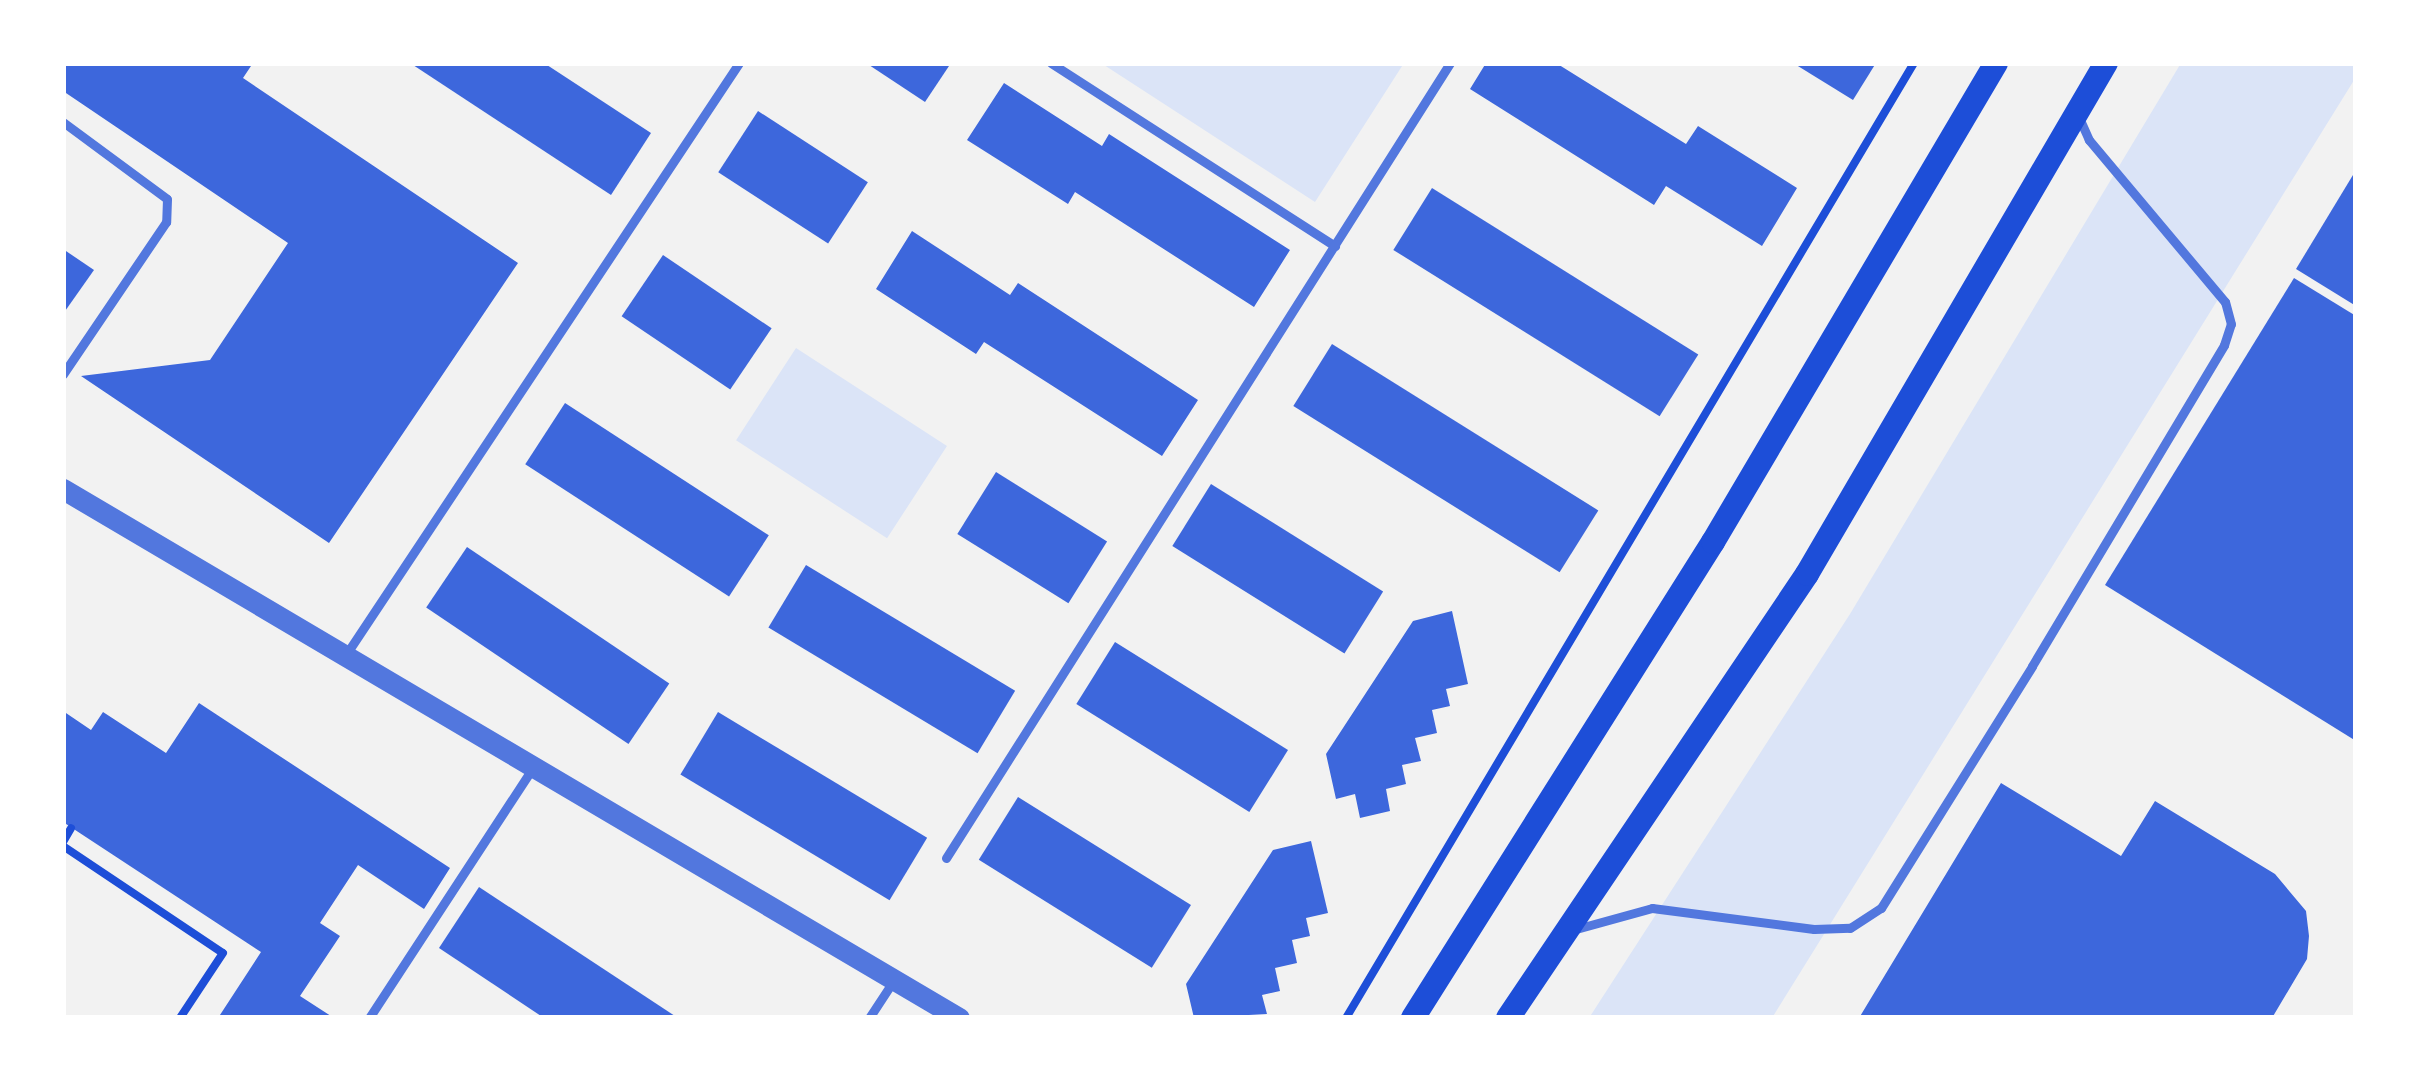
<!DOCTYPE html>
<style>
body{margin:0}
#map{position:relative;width:2419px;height:1081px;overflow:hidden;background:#f2f2f2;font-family:Mulish,sans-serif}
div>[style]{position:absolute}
.green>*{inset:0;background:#dbe4f7;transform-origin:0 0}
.building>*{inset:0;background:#3d67dc;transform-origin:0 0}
.path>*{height:8px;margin:-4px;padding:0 4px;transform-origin:4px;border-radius:4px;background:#1d4ed8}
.service>*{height:9px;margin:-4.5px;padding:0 4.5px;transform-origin:4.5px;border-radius:4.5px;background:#5277de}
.tertiary>*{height:21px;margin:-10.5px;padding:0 10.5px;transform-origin:10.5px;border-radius:10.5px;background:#5277de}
.secondary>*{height:24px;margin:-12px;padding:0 12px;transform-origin:12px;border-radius:12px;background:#1d4ed8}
span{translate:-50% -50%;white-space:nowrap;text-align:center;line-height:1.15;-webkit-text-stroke:10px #fff;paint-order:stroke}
.frame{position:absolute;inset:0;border:66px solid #fff;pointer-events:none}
</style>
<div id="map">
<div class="green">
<i style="clip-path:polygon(1101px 63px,1404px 63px,1315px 202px)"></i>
<i style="clip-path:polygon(2181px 63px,2356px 63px,2356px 77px,1772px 1018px,1589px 1018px,1850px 614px)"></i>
<i style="left:796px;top:348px;width:180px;height:110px;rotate:33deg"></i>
</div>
<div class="building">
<i style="clip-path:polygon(63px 63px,253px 63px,243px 78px,518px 263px,329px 543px,81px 376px,210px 360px,288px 243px,63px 91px)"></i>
<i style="clip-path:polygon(410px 63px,544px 63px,651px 133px,611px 195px)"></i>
<i style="clip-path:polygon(866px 63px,951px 63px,925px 102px)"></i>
<i style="clip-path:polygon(1486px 63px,1556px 63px,1686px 144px,1698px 126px,1797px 188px,1762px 246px,1666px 186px,1654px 205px,1470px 89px)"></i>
<i style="clip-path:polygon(1793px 63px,1876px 63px,1853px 100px)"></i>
<i style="clip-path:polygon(1004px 83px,1102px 146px,1109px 134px,1290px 250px,1254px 307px,1075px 192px,1068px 204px,967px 140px)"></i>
<i style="left:758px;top:111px;width:131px;height:73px;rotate:33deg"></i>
<i style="clip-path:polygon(2356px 170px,2356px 306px,2296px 269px)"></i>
<i style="left:1432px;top:188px;width:314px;height:73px;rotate:32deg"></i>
<i style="clip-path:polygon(912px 231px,1010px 295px,1018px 283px,1198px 400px,1162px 456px,984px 342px,976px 354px,876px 289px)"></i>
<i style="clip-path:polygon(63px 249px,94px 270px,63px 314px)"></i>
<i style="left:663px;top:255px;width:131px;height:74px;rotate:34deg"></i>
<i style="clip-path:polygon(2294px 278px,2356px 316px,2356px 741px,2105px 585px)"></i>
<i style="left:1332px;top:344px;width:314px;height:73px;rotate:32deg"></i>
<i style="left:565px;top:403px;width:243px;height:73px;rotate:33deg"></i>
<i style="left:996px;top:472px;width:131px;height:73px;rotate:32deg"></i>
<i style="left:1211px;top:484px;width:203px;height:73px;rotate:32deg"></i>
<i style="left:467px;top:547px;width:244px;height:73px;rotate:34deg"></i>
<i style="left:806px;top:565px;width:244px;height:73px;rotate:31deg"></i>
<i style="clip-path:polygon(1452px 611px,1468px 684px,1446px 689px,1450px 706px,1432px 710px,1437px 733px,1415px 738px,1421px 761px,1402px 765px,1406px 784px,1386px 789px,1390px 811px,1360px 818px,1355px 794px,1336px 799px,1326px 754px,1413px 621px)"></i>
<i style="left:1115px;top:642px;width:204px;height:73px;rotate:32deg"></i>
<i style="clip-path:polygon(199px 703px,450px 868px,424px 909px,358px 865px,320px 923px,340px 936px,300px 996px,334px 1018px,218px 1018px,261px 952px,63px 822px,63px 711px,91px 730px,103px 712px,166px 753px)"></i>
<i style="left:718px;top:712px;width:244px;height:73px;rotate:31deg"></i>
<i style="clip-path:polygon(2001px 783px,2121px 856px,2155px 801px,2275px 874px,2306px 911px,2309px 936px,2307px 959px,2272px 1018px,1859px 1018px)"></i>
<i style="left:1018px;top:797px;width:204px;height:74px;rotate:32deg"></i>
<i style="clip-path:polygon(1311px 841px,1328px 913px,1306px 918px,1310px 936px,1292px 940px,1297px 963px,1275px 968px,1280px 991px,1262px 995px,1267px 1014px,1194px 1018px,1186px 984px,1273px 850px)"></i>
<i style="clip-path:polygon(479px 887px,678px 1018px,544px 1018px,439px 948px)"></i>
</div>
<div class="path">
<i style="left:63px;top:842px;width:16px;rotate:-60deg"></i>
<i style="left:63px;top:846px;width:192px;rotate:33.8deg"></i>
<i style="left:223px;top:953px;width:78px;rotate:123.5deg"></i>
<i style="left:1346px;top:1018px;width:1111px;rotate:-59.26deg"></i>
</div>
<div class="service">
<i style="left:1051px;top:63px;width:338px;rotate:32.8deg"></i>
<i style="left:63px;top:122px;width:129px;rotate:36.5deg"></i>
<i style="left:167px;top:199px;width:23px;rotate:92deg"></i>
<i style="left:166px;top:222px;width:184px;rotate:124.1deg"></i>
<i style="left:347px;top:653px;width:708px;rotate:-56.4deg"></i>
<i style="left:946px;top:858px;width:941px;rotate:-57.63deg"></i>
<i style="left:1576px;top:929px;width:79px;rotate:-15.4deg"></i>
<i style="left:1652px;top:908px;width:163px;rotate:7.4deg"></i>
<i style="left:1814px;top:929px;width:36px;rotate:-2deg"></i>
<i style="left:1850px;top:928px;width:37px;rotate:-33deg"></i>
<i style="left:1881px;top:908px;width:285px;rotate:-58deg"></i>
<i style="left:2032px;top:666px;width:374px;rotate:-59.1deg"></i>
<i style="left:2224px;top:345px;width:22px;rotate:-72deg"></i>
<i style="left:2231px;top:324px;width:23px;rotate:-105deg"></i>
<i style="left:2225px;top:302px;width:212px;rotate:-130deg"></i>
<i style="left:2089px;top:140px;width:24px;rotate:-114deg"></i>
<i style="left:369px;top:1018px;width:300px;rotate:-56.8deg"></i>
<i style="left:869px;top:1018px;width:45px;rotate:-56.7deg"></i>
</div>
<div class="tertiary">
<i style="left:63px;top:489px;width:1041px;rotate:30.56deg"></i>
</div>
<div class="secondary">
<i style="left:1413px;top:1018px;width:563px;rotate:-57.78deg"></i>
<i style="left:1713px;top:542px;width:556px;rotate:-59.42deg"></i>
<i style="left:1508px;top:1018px;width:535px;rotate:-56.04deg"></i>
<i style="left:1807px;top:574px;width:592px;rotate:-59.67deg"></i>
</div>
<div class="frame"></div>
</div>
